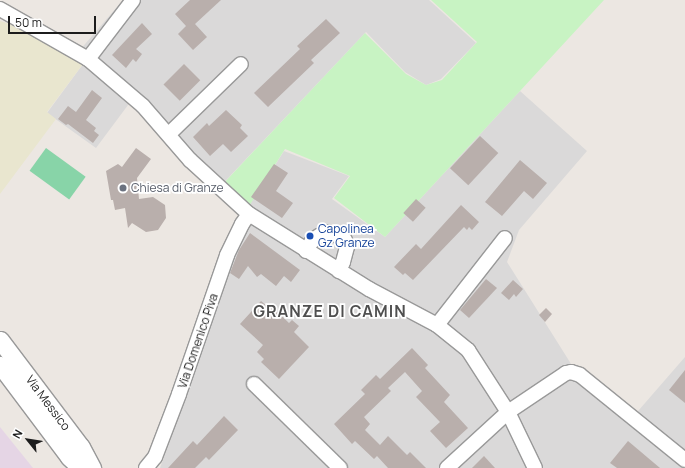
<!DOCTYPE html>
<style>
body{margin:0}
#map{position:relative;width:685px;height:468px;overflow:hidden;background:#ece7e2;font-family:Manrope,sans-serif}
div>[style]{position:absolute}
.residential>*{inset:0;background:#dad9d9}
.industrial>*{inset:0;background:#e5d5e5}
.farmland>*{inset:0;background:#e9e6cf}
.park>*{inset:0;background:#c8f3c3}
.pitch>*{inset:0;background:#88d4a8;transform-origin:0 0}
.building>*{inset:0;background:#b9afac;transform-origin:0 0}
.roads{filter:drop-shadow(1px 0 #999) drop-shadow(-1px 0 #999) drop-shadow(0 1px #999) drop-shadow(0 -1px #999)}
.minor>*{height:14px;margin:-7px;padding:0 7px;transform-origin:7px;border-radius:7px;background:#fff}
.tertiary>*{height:17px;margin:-8.5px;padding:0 8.5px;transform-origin:8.5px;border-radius:8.5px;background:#fff}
.dots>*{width:11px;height:11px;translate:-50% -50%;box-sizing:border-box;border:2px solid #fff;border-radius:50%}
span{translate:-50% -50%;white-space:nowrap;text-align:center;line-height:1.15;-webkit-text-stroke:3.5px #fff;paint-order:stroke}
.worship-label{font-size:12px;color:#5b616d}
.left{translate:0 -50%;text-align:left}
.transit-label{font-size:12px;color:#164399}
.street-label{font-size:12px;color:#1c1c1c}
.district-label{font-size:16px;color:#4f4f4f;font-weight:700;letter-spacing:1px}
.north{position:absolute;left:8px;top:420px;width:40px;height:40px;-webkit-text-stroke:3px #fff;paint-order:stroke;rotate:300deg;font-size:11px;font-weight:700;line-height:16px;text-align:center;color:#1c1c1c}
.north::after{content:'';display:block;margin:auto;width:14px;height:18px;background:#1c1c1c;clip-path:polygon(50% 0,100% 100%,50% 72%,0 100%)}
.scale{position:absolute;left:8px;top:16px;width:88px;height:18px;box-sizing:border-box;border:2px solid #1c1c1c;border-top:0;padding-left:5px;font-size:12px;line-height:14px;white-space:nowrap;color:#1c1c1c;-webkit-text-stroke:3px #fff;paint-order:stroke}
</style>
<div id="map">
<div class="residential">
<i style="clip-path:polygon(123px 0,429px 0,476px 43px,441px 79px,426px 85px,405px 72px,366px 32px,214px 193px,131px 101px,96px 148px,47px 113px,83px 64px,73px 58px)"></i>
<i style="clip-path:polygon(520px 91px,587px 151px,519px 230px,507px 262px,578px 375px,632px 418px,685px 357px,685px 468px,160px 468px,187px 392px,245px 212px,284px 151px,349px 176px,332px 199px,385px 237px)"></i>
</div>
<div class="industrial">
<i style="clip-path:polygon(0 427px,33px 468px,0 468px)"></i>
</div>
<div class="farmland">
<i style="clip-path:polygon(0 21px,13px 25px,83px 64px,47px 112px,56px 119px,0 194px)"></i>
</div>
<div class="park">
<i style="clip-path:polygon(431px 0,604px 0,385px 237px,334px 198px,350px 176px,285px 149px,246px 211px,222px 185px,365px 33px,406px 74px,426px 85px,442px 80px,477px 42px)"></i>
</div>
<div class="pitch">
<i style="left:46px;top:148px;width:49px;height:28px;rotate:36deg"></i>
</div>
<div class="building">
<i style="clip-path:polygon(190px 0,221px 0,195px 24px,207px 37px,193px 50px,178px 34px,186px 26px,175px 14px)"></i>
<i style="clip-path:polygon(326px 19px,340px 33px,311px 60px,314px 63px,268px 107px,254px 93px,300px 49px,297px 46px)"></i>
<i style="clip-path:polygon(142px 23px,152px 34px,136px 49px,142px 54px,136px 62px,133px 59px,126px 68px,112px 55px)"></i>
<i style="left:184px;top:64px;width:23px;height:29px;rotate:45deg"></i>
<i style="clip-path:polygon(92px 90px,102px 98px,86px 120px,96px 128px,94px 131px,99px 135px,93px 143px,68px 124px,66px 125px,58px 119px,68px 106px,76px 112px)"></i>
<i style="clip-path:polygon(226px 110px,242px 125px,240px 128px,248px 136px,231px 152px,223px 144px,210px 156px,193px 137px,207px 123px,209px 126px)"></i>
<i style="left:480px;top:136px;width:25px;height:44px;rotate:43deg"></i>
<i style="clip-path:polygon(136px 148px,151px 159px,137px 178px,139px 199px,153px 197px,165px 205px,166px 218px,158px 230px,146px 232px,132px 223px,128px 228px,125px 208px,115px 210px,113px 200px,111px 200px,106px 171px,118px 164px,122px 167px)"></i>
<i style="clip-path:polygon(520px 160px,547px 183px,533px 199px,524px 191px,502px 216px,485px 202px)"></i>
<i style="clip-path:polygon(274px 164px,288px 173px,276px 191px,293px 203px,282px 218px,251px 197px)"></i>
<i style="left:416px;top:199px;width:13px;height:19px;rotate:42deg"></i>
<i style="clip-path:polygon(461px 205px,479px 222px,472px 230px,469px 227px,467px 230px,464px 227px,413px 280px,405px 273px,403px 275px,394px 267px,416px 244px,421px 249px)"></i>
<i style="clip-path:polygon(250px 233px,300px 270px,291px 282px,284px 276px,276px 286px,261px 274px,257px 277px,248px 266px,239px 279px,230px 273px,239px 250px)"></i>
<i style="clip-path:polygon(486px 279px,497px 288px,469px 318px,460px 310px)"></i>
<i style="clip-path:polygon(513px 280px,523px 289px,516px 297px,514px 294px,509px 300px,501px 293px)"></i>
<i style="clip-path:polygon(261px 301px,268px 307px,270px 305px,289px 323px,292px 320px,299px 326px,294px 332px,309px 347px,279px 379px,261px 362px,264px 359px,257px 352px,263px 345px,240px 324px)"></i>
<i style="clip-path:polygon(546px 308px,552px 314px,545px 322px,539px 315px)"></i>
<i style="clip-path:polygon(412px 348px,428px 365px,425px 368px,450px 395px,444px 402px,468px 428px,446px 448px,430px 431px,440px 422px,416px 397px,422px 391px,405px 372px,388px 388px,391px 391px,364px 417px,370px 424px,365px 430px,380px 445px,388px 436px,407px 455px,410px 452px,426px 468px,388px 468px,377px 456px,374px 459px,355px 441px,352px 444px,334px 424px,365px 394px,361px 390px,376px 375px,380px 379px)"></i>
<i style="clip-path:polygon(685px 370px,685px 403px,669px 390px)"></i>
<i style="clip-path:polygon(224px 416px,238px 430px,209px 460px,206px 457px,195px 468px,168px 468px,193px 441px,197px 445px)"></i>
<i style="clip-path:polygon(628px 441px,660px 468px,617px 468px,610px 463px)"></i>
<i style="clip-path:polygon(484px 456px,495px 468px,472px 468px)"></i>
</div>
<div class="roads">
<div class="minor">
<i style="left:0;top:9px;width:101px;rotate:29.6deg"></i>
<i style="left:88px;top:59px;width:72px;rotate:40.5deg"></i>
<i style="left:143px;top:106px;width:72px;rotate:49deg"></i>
<i style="left:190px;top:160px;width:80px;rotate:42.5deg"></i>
<i style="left:249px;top:214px;width:142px;rotate:32deg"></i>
<i style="left:369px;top:289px;width:77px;rotate:27.9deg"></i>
<i style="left:437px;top:325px;width:40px;rotate:39deg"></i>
<i style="left:468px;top:350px;width:74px;rotate:57.2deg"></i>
<i style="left:508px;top:412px;width:62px;rotate:64.3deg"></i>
<i style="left:88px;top:59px;width:74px;rotate:-52.7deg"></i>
<i style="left:169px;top:134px;width:100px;rotate:-44.2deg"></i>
<i style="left:306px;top:251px;width:12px;rotate:-59deg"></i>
<i style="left:312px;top:241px;width:9px;rotate:-36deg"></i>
<i style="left:319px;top:236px;width:9px;rotate:-27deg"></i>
<i style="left:327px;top:232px;width:10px;rotate:17deg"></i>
<i style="left:337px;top:235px;width:9px;rotate:32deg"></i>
<i style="left:345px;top:240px;width:7px;rotate:74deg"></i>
<i style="left:347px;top:247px;width:16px;rotate:105deg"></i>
<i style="left:343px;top:262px;width:10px;rotate:114deg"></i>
<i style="left:437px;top:325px;width:110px;rotate:-52deg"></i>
<i style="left:254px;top:384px;width:120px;rotate:44.3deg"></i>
<i style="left:146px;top:468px;width:14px;rotate:-51deg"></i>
<i style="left:155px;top:457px;width:67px;rotate:-69.1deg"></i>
<i style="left:179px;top:394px;width:147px;rotate:-70.9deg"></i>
<i style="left:227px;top:255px;width:34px;rotate:-64deg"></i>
<i style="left:242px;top:224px;width:12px;rotate:-55deg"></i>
<i style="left:447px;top:468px;width:83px;rotate:-42.6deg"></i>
<i style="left:508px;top:412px;width:70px;rotate:-33.9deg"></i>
<i style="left:566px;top:373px;width:5px;rotate:-11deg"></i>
<i style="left:571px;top:372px;width:9px;rotate:18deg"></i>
<i style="left:580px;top:375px;width:135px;rotate:39deg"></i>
</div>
<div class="tertiary">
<i style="left:0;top:340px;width:134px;rotate:52.9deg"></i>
<i style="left:81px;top:447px;width:24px;rotate:62deg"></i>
<i style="left:0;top:365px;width:115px;rotate:53.1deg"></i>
<i style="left:69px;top:457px;width:16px;rotate:43deg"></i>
</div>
</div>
<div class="dots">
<i style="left:123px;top:188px;background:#6b7280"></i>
<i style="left:310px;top:236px;background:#1a4fb4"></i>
</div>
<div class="worship-label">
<span class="left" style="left:131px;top:188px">Chiesa di Granze</span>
</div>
<div class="transit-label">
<span class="left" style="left:318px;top:236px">Capolinea<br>Gz Granze</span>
</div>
<div class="street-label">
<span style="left:198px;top:341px;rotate:-71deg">Via Domenico Piva</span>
<span style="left:48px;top:403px;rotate:53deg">Via Messico</span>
</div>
<div class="district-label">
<span style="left:330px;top:311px">GRANZE DI CAMIN</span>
</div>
<div class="north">N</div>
<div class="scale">50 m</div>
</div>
